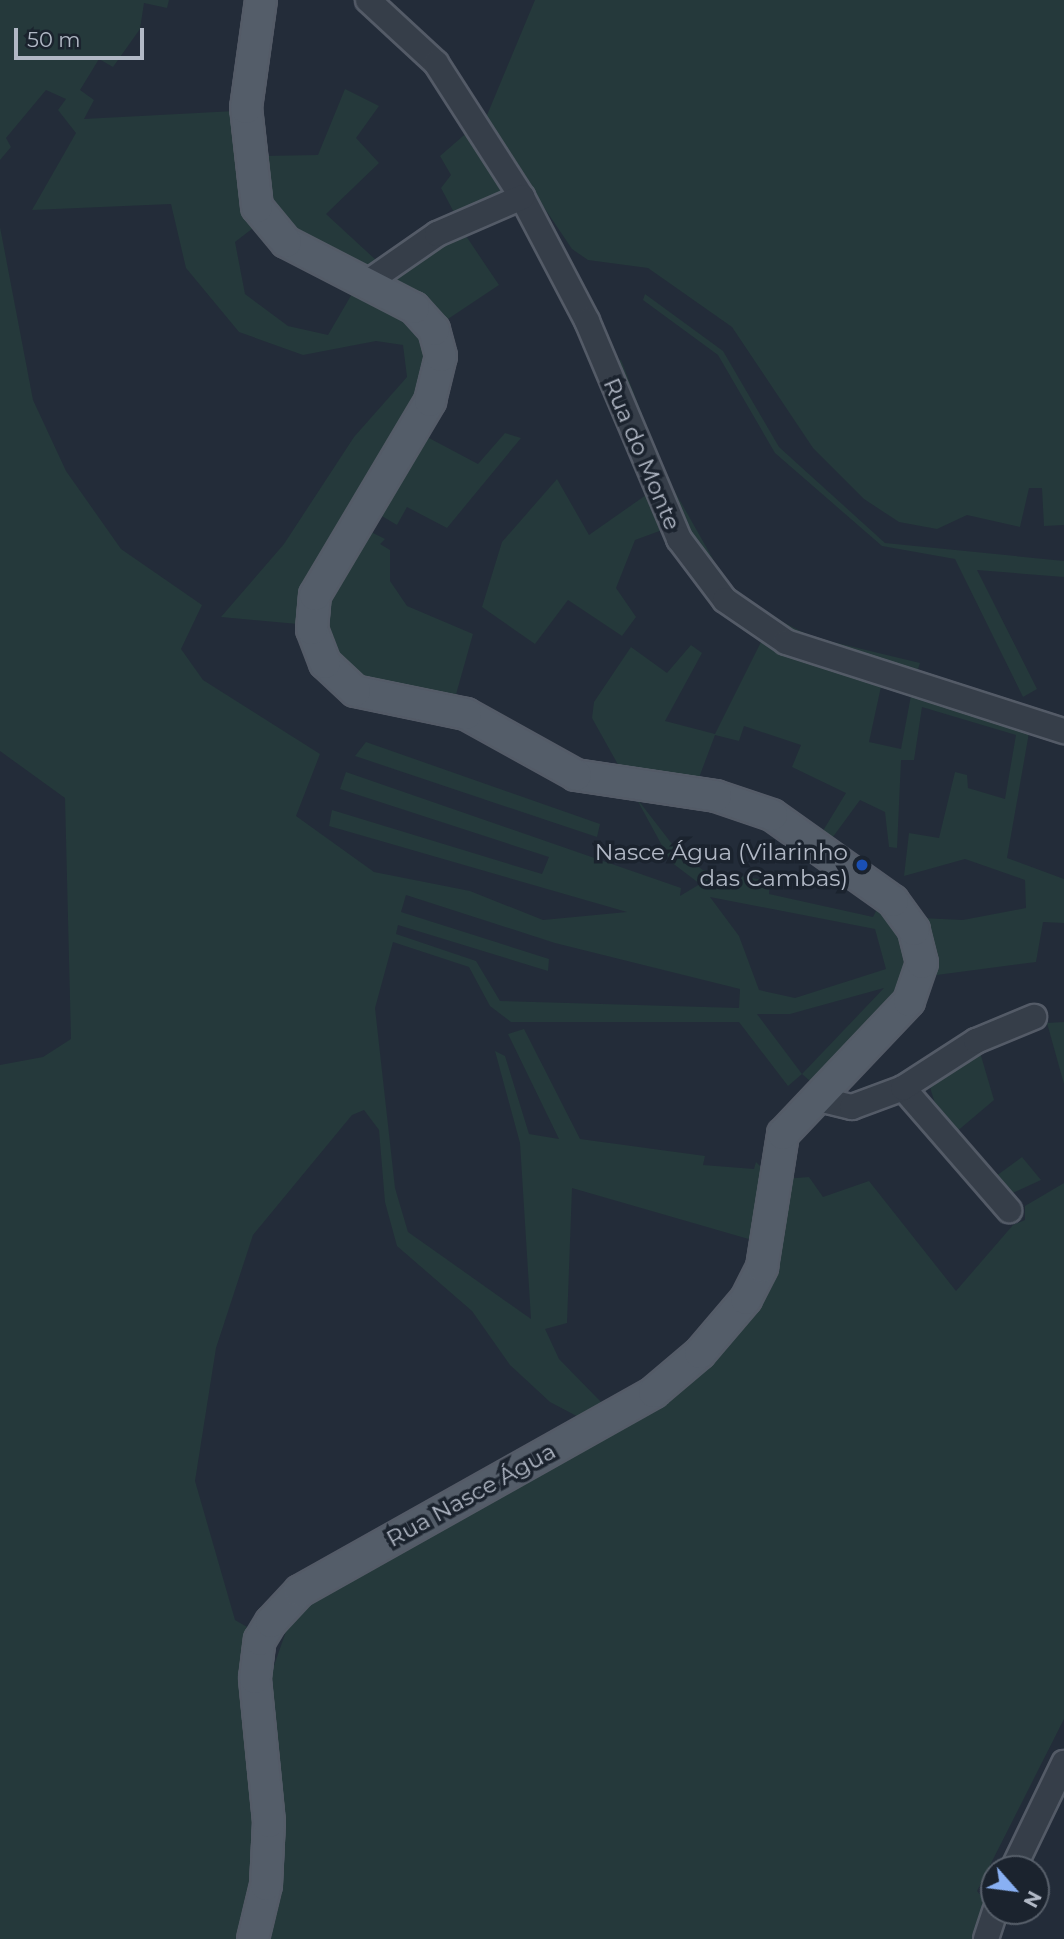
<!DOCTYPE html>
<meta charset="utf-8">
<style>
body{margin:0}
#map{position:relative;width:1064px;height:1939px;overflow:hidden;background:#232c39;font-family:Montserrat,sans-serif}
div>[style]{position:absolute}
.green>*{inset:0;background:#25393b}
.roads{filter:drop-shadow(2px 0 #545b67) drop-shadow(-2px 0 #545b67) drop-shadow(0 2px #545b67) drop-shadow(0 -2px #545b67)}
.minor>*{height:24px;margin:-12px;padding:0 12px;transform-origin:12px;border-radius:12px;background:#363e49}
.major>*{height:30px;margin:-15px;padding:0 15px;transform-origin:15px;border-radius:15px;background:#545d69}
.dots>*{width:19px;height:19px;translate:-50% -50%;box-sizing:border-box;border:4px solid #1b232e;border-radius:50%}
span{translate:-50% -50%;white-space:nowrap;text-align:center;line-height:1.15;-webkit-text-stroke:7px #1b232e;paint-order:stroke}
.street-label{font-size:23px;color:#b1b8c5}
.poi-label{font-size:23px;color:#b1b8c5}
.right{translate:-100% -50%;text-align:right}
.north{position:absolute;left:980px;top:1855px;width:70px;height:70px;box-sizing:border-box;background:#1b232e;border:2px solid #575f6a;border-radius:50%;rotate:118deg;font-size:19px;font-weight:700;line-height:28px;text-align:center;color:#b1b8c5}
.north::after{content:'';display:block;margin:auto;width:24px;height:32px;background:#89b0f3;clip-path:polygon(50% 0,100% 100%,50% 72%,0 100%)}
.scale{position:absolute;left:14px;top:28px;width:130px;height:32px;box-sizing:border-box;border:4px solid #b1b8c5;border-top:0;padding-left:9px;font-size:21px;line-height:24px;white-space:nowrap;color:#b1b8c5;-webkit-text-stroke:5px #1b232e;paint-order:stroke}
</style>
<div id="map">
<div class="green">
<i style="clip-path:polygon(0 0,169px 0,167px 8px,144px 3px,140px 29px,113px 67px,99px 59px,80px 90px,94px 100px,84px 119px,235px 111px,257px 225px,235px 242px,245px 294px,288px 326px,328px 335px,356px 287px,407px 313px,429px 343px,431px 373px,298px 624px,221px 617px,284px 544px,354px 437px,407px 377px,403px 345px,376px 341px,303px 355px,239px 332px,186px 268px,171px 204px,32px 210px,76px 133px,58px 110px,66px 99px,46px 90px,6px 138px,11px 147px,0 160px)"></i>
<i style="clip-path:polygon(535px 0,1064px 0,1064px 525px,1044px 526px,1042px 488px,1029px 488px,1020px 527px,967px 515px,937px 529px,899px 522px,864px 499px,813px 448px,732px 327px,648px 268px,588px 260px,572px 249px,485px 120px)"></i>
<i style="clip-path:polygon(345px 89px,379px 106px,356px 138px,379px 163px,326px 214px,377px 261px,364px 271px,309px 247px,262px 195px,261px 156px,318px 155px)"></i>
<i style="clip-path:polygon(470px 130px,505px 192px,457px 218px,441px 188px,451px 175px,440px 156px)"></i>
<i style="clip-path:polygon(evenodd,0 227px,33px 400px,66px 471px,121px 549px,202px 605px,181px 649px,203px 680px,320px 754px,296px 816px,374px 872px,470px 891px,543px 920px,627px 912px,329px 826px,332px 810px,542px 874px,549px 857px,340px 789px,346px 772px,681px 888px,680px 896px,700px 884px,671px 862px,635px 796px,679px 853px,703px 870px,770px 881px,769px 894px,873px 917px,879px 905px,894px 918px,908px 954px,900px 992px,810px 1081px,802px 1074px,788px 1086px,739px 1022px,511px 1022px,490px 1006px,469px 967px,393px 942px,375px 1008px,395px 1188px,408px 1232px,531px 1319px,520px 1143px,495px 1051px,505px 1056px,529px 1134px,559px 1139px,508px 1034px,524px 1029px,580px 1139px,705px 1156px,703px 1165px,754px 1169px,756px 1162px,763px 1169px,759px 1242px,572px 1188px,567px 1323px,545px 1329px,559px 1359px,603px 1404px,586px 1421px,550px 1402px,510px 1365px,472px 1311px,397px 1246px,385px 1202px,379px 1130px,364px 1110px,352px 1115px,253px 1235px,216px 1348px,195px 1481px,235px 1620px,254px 1631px,256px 1883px,243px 1939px,0 1939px,0 1065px,43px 1057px,71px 1039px,65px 798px,0 751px,0 227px,406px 895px,555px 943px,740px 989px,739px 1008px,500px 1001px,476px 961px,396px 934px,398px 925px,548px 971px,549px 959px,401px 912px,406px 895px,0 227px,710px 897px,875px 929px,886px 969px,795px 998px,759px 990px,739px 936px,710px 897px,0 227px,884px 988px,802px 1074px,757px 1014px,790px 1014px,884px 988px)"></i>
<i style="clip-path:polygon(462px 230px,499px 285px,448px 319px,390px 279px)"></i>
<i style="clip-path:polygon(645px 294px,723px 351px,779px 447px,885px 543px,1064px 561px,1064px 577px,977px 570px,1037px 689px,1023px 697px,955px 559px,882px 546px,775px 453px,718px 355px,643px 300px)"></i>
<i style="clip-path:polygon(621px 360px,666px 476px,713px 559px,707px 565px,613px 363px)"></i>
<i style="clip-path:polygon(505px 433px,521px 438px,447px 528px,407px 507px,397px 525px,380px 515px,391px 500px,387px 486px,414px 441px,429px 438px,478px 464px)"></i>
<i style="clip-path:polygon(557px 479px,589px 535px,646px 495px,665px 529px,635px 540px,616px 588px,636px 617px,622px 636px,568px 600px,535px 644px,482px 607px,502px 542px)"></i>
<i style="clip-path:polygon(369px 531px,385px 539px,380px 544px,390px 550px,390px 581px,407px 606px,473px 634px,455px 698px,359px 679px,332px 646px,326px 623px,334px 575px)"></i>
<i style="clip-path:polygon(750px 605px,812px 637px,920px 663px,917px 672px,807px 641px)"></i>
<i style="clip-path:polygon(763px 638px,810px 663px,882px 682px,869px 742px,901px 749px,912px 690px,1030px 727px,1007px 858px,1064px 879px,1064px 923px,1043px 922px,1036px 962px,929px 976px,921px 918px,963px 920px,1026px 908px,1025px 880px,965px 859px,904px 876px,909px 833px,939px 838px,955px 772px,967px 775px,968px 788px,1005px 799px,1016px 735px,922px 707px,914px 760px,901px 760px,897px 848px,889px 847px,885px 812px,860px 800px,830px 841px,821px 834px,846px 793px,792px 767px,801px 745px,744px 726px,739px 741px,715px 735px,697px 783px,626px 779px,592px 718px,594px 702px,631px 647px,667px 673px,691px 645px,702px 653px,665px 721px,715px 734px)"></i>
<i style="clip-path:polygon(366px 742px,600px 824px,597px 837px,355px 756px)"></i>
<i style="clip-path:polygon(1064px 1022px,1064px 1084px,1047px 1023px)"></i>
<i style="clip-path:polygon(979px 1049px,994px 1100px,955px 1133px,937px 1110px,929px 1084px)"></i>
<i style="clip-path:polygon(1022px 1157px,1041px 1180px,1006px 1196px,992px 1179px)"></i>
<i style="clip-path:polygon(809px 1177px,823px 1197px,869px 1181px,956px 1291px,1013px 1225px,1025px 1220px,1025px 1206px,1064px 1183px,1064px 1719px,977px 1891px,987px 1903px,974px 1939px,267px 1939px,266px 1736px,270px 1677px,291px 1617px,325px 1588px,708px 1361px,784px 1179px)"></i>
</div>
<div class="roads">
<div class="minor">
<i style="left:368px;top:0;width:93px;rotate:42.8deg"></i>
<i style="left:436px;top:63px;width:159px;rotate:57.3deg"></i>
<i style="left:522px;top:197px;width:140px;rotate:62.3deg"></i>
<i style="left:587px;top:321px;width:237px;rotate:67.1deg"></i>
<i style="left:679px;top:539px;width:76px;rotate:53deg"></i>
<i style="left:725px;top:600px;width:74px;rotate:34.5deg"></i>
<i style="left:786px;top:642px;width:292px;rotate:17.8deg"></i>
<i style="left:368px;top:282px;width:84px;rotate:-34.8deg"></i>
<i style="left:437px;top:234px;width:93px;rotate:-23.5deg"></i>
<i style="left:903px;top:1088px;width:162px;rotate:49deg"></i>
<i style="left:815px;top:1098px;width:38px;rotate:14deg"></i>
<i style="left:852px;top:1107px;width:54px;rotate:-20.4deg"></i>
<i style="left:903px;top:1088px;width:87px;rotate:-32.8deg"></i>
<i style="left:976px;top:1041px;width:63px;rotate:-22.5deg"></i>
<i style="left:1013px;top:1869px;width:118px;rotate:-64.3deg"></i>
<i style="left:986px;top:1939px;width:29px;rotate:-72deg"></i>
</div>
<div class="major">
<i style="left:253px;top:1939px;width:56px;rotate:-76.5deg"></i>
<i style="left:266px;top:1885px;width:63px;rotate:-87.3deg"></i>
<i style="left:269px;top:1822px;width:145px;rotate:-95.6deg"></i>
<i style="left:255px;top:1678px;width:38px;rotate:-83deg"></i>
<i style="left:260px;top:1640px;width:21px;rotate:-59deg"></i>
<i style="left:271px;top:1622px;width:42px;rotate:-46.9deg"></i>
<i style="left:300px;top:1591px;width:406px;rotate:-29.3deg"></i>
<i style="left:654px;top:1392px;width:60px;rotate:-40.3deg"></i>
<i style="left:700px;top:1353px;width:71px;rotate:-49.6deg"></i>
<i style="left:746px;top:1299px;width:36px;rotate:-63deg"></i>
<i style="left:762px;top:1267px;width:135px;rotate:-81deg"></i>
<i style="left:783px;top:1134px;width:183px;rotate:-46.5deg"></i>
<i style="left:909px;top:1001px;width:40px;rotate:-71.1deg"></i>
<i style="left:922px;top:963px;width:34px;rotate:-104deg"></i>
<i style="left:914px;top:930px;width:36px;rotate:-126deg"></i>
<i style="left:893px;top:901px;width:148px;rotate:-144.6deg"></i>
<i style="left:772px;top:815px;width:59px;rotate:-161.3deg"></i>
<i style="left:716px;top:796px;width:142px;rotate:-171.5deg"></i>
<i style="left:576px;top:775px;width:126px;rotate:-151deg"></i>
<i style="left:466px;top:714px;width:113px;rotate:-168.3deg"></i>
<i style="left:355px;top:691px;width:41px;rotate:-137deg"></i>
<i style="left:325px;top:663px;width:36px;rotate:-111deg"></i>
<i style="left:312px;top:629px;width:34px;rotate:-85deg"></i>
<i style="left:315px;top:595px;width:226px;rotate:-59.3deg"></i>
<i style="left:430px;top:401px;width:46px;rotate:-76.3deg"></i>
<i style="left:441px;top:356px;width:27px;rotate:-105deg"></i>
<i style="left:434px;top:330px;width:30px;rotate:-132deg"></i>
<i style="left:414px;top:308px;width:144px;rotate:-152.7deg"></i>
<i style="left:286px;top:242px;width:45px;rotate:-129.6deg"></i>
<i style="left:257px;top:207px;width:100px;rotate:-96.3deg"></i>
<i style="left:246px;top:108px;width:109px;rotate:-82.1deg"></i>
</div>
</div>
<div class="dots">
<i style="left:862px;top:865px;background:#1a4fb4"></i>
</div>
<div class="street-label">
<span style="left:642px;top:454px;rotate:67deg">Rua do Monte</span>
<span style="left:471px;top:1495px;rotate:-29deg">Rua Nasce Água</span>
</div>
<div class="poi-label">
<span class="right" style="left:848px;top:865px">Nasce Água (Vilarinho<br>das Cambas)</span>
</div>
<div class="north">N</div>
<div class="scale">50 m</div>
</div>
